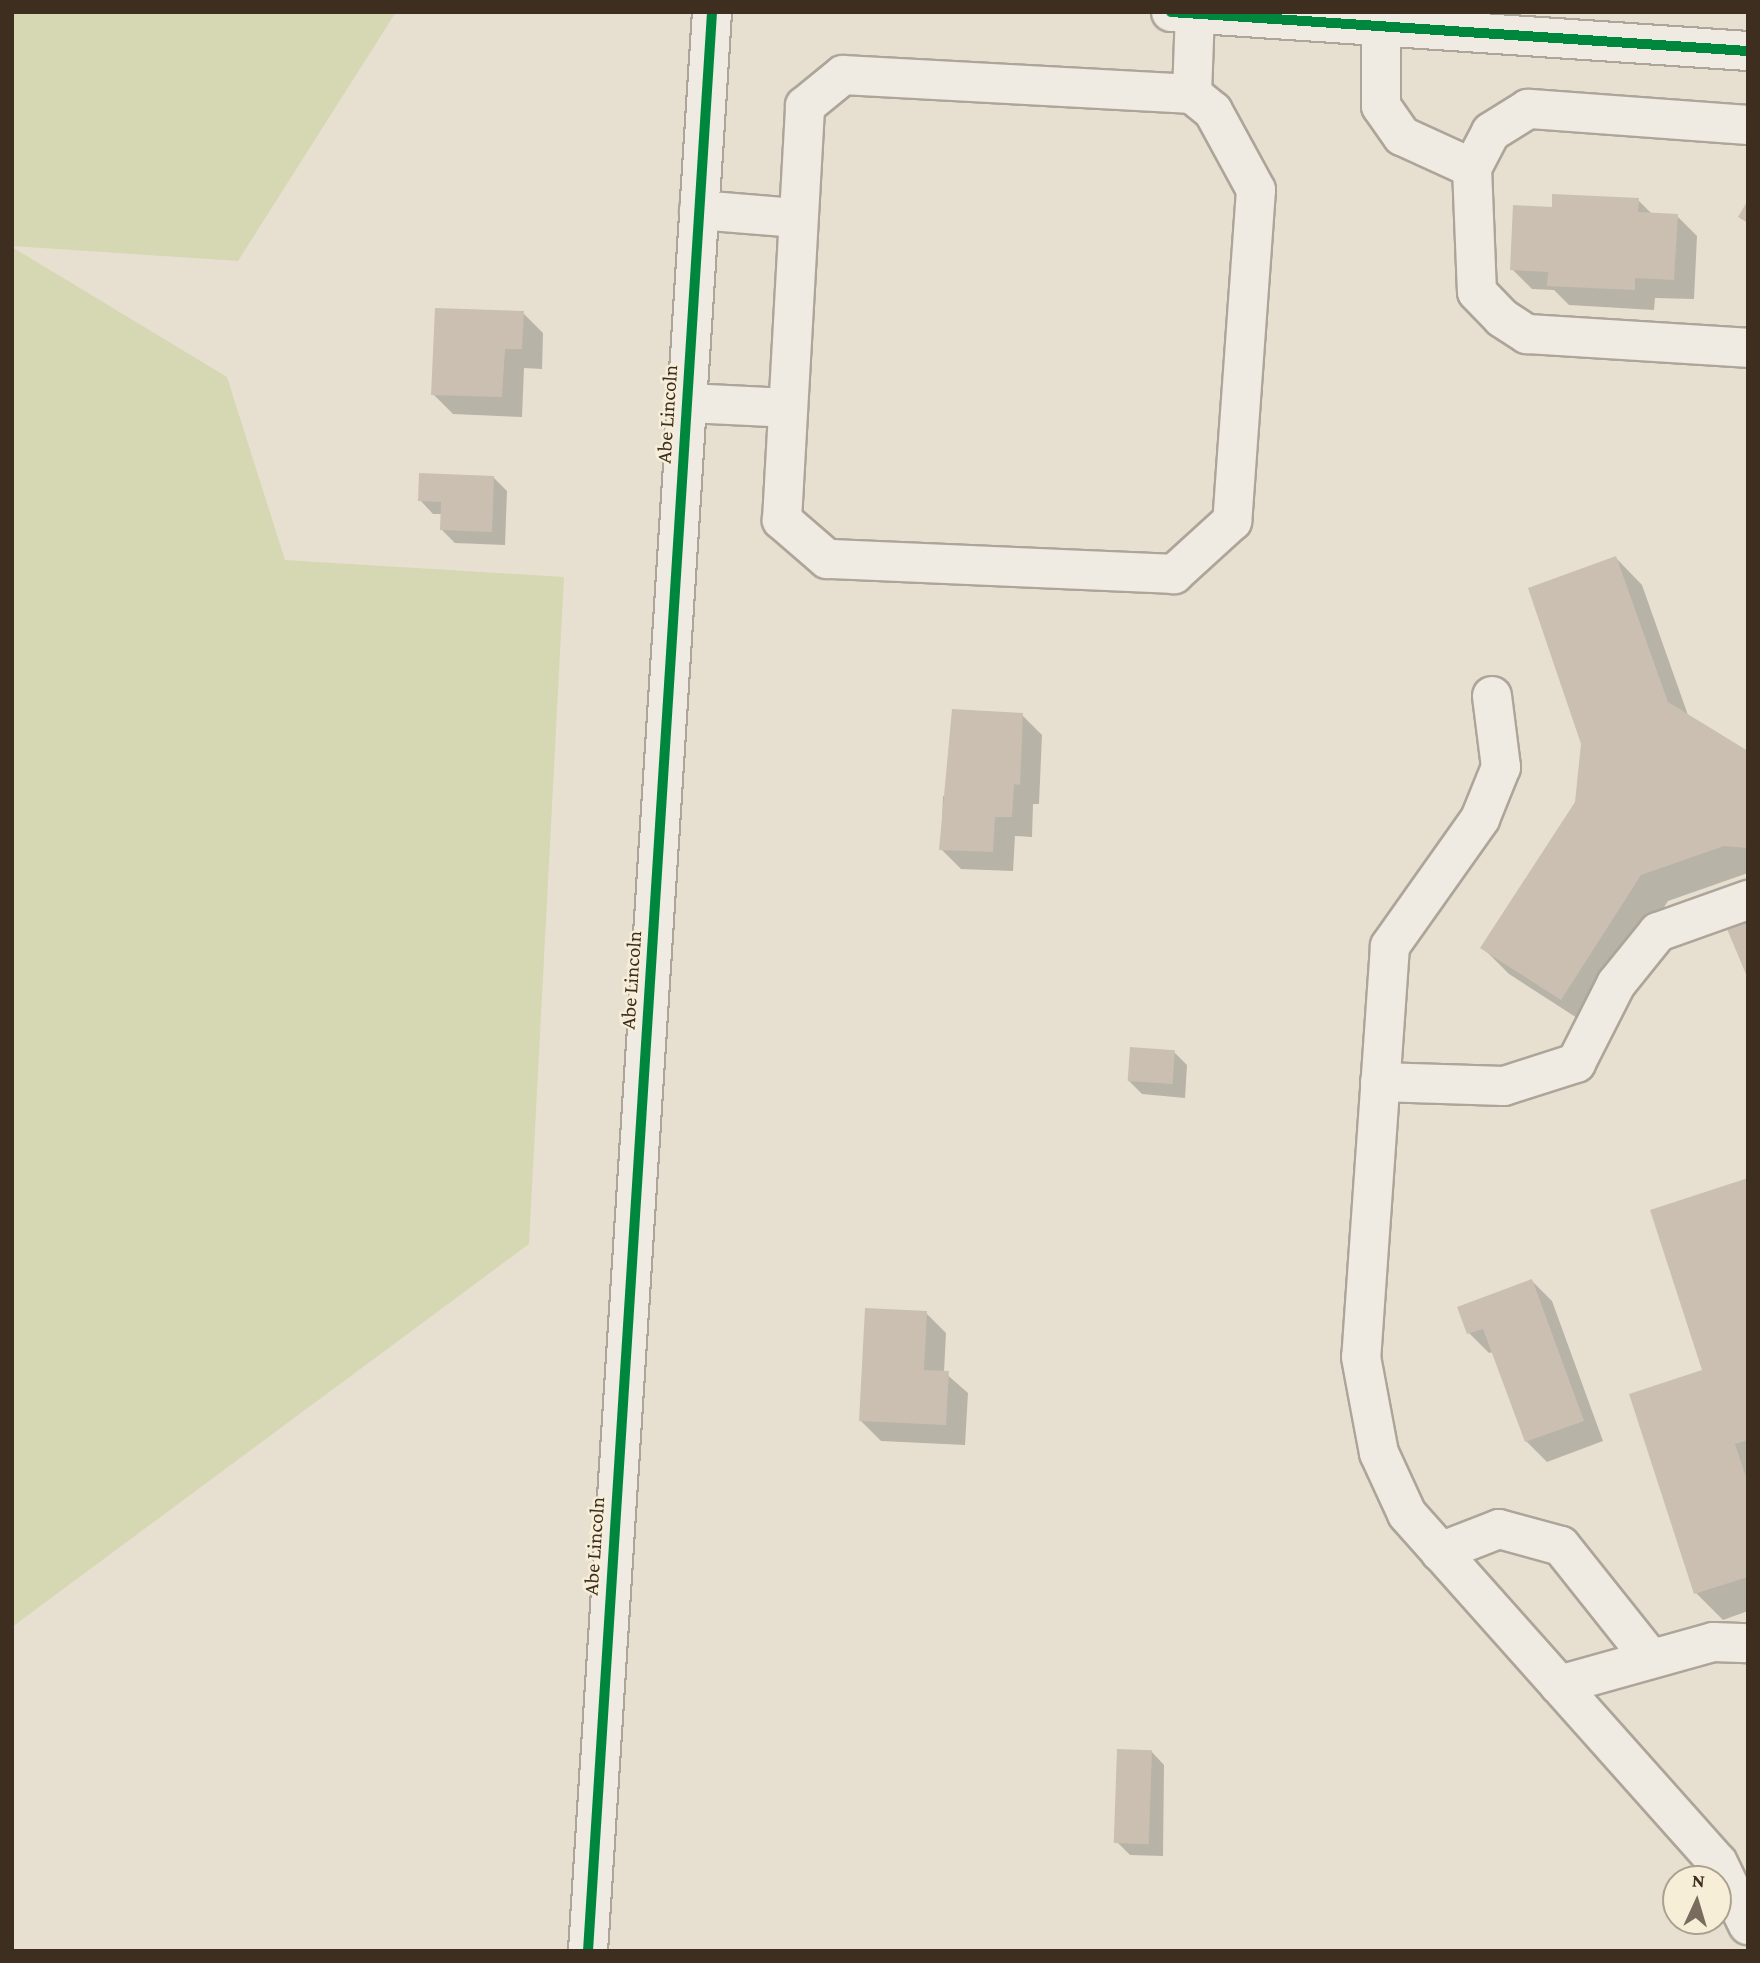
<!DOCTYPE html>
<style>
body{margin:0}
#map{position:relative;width:1760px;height:1963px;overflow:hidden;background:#e7e0d1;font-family:"Crimson Pro",serif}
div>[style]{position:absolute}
.green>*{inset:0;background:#d6d7b3}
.shadow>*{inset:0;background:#0003}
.building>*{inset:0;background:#cbbfb2;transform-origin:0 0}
.roads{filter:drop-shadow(2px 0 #ada599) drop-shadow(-2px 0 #ada599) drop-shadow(0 2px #ada599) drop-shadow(0 -2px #ada599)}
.minor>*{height:38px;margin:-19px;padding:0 19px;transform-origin:19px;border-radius:19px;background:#efebe3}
.cycleway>*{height:10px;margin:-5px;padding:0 5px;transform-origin:5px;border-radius:5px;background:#00873e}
span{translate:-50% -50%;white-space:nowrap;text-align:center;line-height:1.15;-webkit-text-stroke:5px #f7eed8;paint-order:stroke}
.street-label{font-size:21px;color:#3d2e20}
.frame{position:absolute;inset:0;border:14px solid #3d2e20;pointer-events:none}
.north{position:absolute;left:1662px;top:1865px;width:70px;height:70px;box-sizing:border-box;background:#f7eed8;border:2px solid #ada18e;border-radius:50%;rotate:4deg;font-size:19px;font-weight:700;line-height:28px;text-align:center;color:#3d2e20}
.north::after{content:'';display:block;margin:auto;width:24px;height:32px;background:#786c5e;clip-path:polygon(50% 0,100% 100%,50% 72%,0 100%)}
</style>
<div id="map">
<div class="green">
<i style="clip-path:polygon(12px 12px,396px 12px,238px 261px,12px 246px)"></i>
<i style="clip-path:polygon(12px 247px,227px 377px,285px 560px,564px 577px,529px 1244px,12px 1627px)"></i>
</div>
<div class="shadow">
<i style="clip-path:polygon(1638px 200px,1653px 215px,1677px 216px,1697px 236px,1694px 299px,1655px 298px,1654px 310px,1569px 305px,1554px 290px,1532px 289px,1512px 269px,1553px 209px)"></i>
<i style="clip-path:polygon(523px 313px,543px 333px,542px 369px,524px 368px,522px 417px,453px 414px,433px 394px)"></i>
<i style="clip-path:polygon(494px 478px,507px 491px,505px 545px,455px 543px,442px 530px,442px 514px,433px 514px,420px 500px)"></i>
<i style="clip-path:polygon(1616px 558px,1642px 585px,1689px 718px,1748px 753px,1748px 873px,1668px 901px,1588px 1025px,1509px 974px,1483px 948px,1577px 803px)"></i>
<i style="clip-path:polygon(1022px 715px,1042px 735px,1039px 804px,1033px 804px,1032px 837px,1015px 836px,1013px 871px,961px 869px,941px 849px,943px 796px,949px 797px)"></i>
<i style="clip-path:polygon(1174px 1052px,1187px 1065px,1185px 1098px,1142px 1094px,1129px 1081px)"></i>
<i style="clip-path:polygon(1748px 1180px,1748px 1611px,1723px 1620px,1696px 1593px,1704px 1372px)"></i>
<i style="clip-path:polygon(1532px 1281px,1552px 1301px,1603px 1441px,1547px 1462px,1527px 1442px,1493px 1352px,1489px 1353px,1469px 1333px)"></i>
<i style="clip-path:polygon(926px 1313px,946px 1333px,944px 1372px,968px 1393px,965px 1445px,881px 1441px,861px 1421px)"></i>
<i style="clip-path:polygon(1151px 1751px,1164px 1765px,1163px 1856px,1130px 1855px,1117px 1842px)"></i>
</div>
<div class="building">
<i style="clip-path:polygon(1552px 194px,1639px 198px,1638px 212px,1678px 214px,1674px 280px,1635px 278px,1635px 290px,1547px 286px,1548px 272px,1510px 270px,1513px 205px,1552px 207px)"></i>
<i style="clip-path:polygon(1748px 200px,1748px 223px,1738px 217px)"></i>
<i style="clip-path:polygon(435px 308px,524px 311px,522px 349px,505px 349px,502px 397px,431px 395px)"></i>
<i style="clip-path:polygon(419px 473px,494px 476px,492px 532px,440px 530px,441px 502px,418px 501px)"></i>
<i style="clip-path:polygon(1616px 556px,1668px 702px,1748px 751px,1748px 848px,1724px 846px,1641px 875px,1561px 1000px,1480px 948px,1575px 802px,1581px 744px,1528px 588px)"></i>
<i style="clip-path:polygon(952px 709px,1023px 713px,1020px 785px,1014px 784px,1012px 817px,995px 817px,993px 852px,939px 850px)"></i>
<i style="clip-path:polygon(1748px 921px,1748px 979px,1727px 929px)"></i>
<i style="left:1130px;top:1047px;width:45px;height:34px;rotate:4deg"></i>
<i style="clip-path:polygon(1748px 1178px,1748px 1440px,1735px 1444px,1748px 1483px,1748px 1577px,1694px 1594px,1629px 1394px,1702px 1370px,1650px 1210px)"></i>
<i style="clip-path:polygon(1532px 1279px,1584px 1421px,1525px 1442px,1483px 1329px,1467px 1334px,1457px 1307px)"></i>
<i style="clip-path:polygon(865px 1308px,927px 1311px,924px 1370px,949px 1371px,946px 1425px,859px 1421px)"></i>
<i style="left:1117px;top:1749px;width:35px;height:94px;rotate:2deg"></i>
</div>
<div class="roads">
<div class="minor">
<i style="left:1171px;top:12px;width:578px;rotate:3.87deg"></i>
<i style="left:1381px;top:25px;width:81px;rotate:90deg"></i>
<i style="left:1381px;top:106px;width:37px;rotate:55deg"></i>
<i style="left:1402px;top:136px;width:77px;rotate:24.6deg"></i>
<i style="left:843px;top:75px;width:350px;rotate:3.1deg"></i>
<i style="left:1192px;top:94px;width:27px;rotate:39deg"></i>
<i style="left:1213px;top:111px;width:90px;rotate:61.4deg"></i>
<i style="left:1256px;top:190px;width:332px;rotate:94.1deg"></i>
<i style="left:1232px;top:521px;width:79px;rotate:137.6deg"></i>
<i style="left:1174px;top:574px;width:347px;rotate:-177.5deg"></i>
<i style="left:827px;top:559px;width:60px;rotate:-139.1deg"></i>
<i style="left:782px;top:520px;width:415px;rotate:-86.8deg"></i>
<i style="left:805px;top:106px;width:49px;rotate:-39.2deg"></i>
<i style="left:1192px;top:94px;width:80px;rotate:-87.9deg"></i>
<i style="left:1748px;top:125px;width:221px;rotate:-175.8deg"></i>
<i style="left:1528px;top:109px;width:44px;rotate:148.1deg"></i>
<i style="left:1491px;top:132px;width:41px;rotate:117.8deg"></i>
<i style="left:1472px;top:168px;width:124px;rotate:87.7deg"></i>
<i style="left:1477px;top:292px;width:36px;rotate:46deg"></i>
<i style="left:1502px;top:318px;width:30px;rotate:33deg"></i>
<i style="left:1527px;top:334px;width:221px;rotate:3.6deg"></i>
<i style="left:699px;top:210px;width:98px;rotate:4.7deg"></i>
<i style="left:687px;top:403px;width:101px;rotate:2.8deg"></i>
<i style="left:1492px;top:696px;width:72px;rotate:82.8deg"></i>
<i style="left:1501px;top:767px;width:56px;rotate:112deg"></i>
<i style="left:1480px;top:819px;width:156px;rotate:125.3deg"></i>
<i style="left:1390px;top:946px;width:412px;rotate:94deg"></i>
<i style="left:1361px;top:1357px;width:98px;rotate:79.4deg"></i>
<i style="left:1379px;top:1453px;width:67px;rotate:65.3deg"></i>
<i style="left:1407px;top:1514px;width:467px;rotate:48.3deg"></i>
<i style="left:1718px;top:1863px;width:69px;rotate:64.2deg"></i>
<i style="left:1380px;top:1082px;width:124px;rotate:1.8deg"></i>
<i style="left:1504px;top:1086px;width:76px;rotate:-17.7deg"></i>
<i style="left:1576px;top:1063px;width:89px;rotate:-63.1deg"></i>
<i style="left:1616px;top:984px;width:67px;rotate:-51.1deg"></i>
<i style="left:1658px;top:932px;width:96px;rotate:-19.6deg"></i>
<i style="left:1440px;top:1552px;width:63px;rotate:-21.3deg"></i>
<i style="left:1499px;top:1529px;width:64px;rotate:15.3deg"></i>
<i style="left:1561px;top:1546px;width:144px;rotate:51.5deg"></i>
<i style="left:1559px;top:1685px;width:160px;rotate:-15.6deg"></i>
<i style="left:1713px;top:1642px;width:35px;rotate:2deg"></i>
<i style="left:588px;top:1951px;width:1943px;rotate:-86.34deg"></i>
</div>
</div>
<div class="cycleway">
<i style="left:1171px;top:12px;width:578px;rotate:3.87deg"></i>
<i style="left:588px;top:1951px;width:1943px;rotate:-86.34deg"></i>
</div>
<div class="street-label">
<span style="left:667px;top:414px;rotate:-86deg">Abe Lincoln</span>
<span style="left:631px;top:980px;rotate:-86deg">Abe Lincoln</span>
<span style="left:594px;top:1546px;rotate:-86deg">Abe Lincoln</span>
</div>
<div class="frame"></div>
<div class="north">N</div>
</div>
